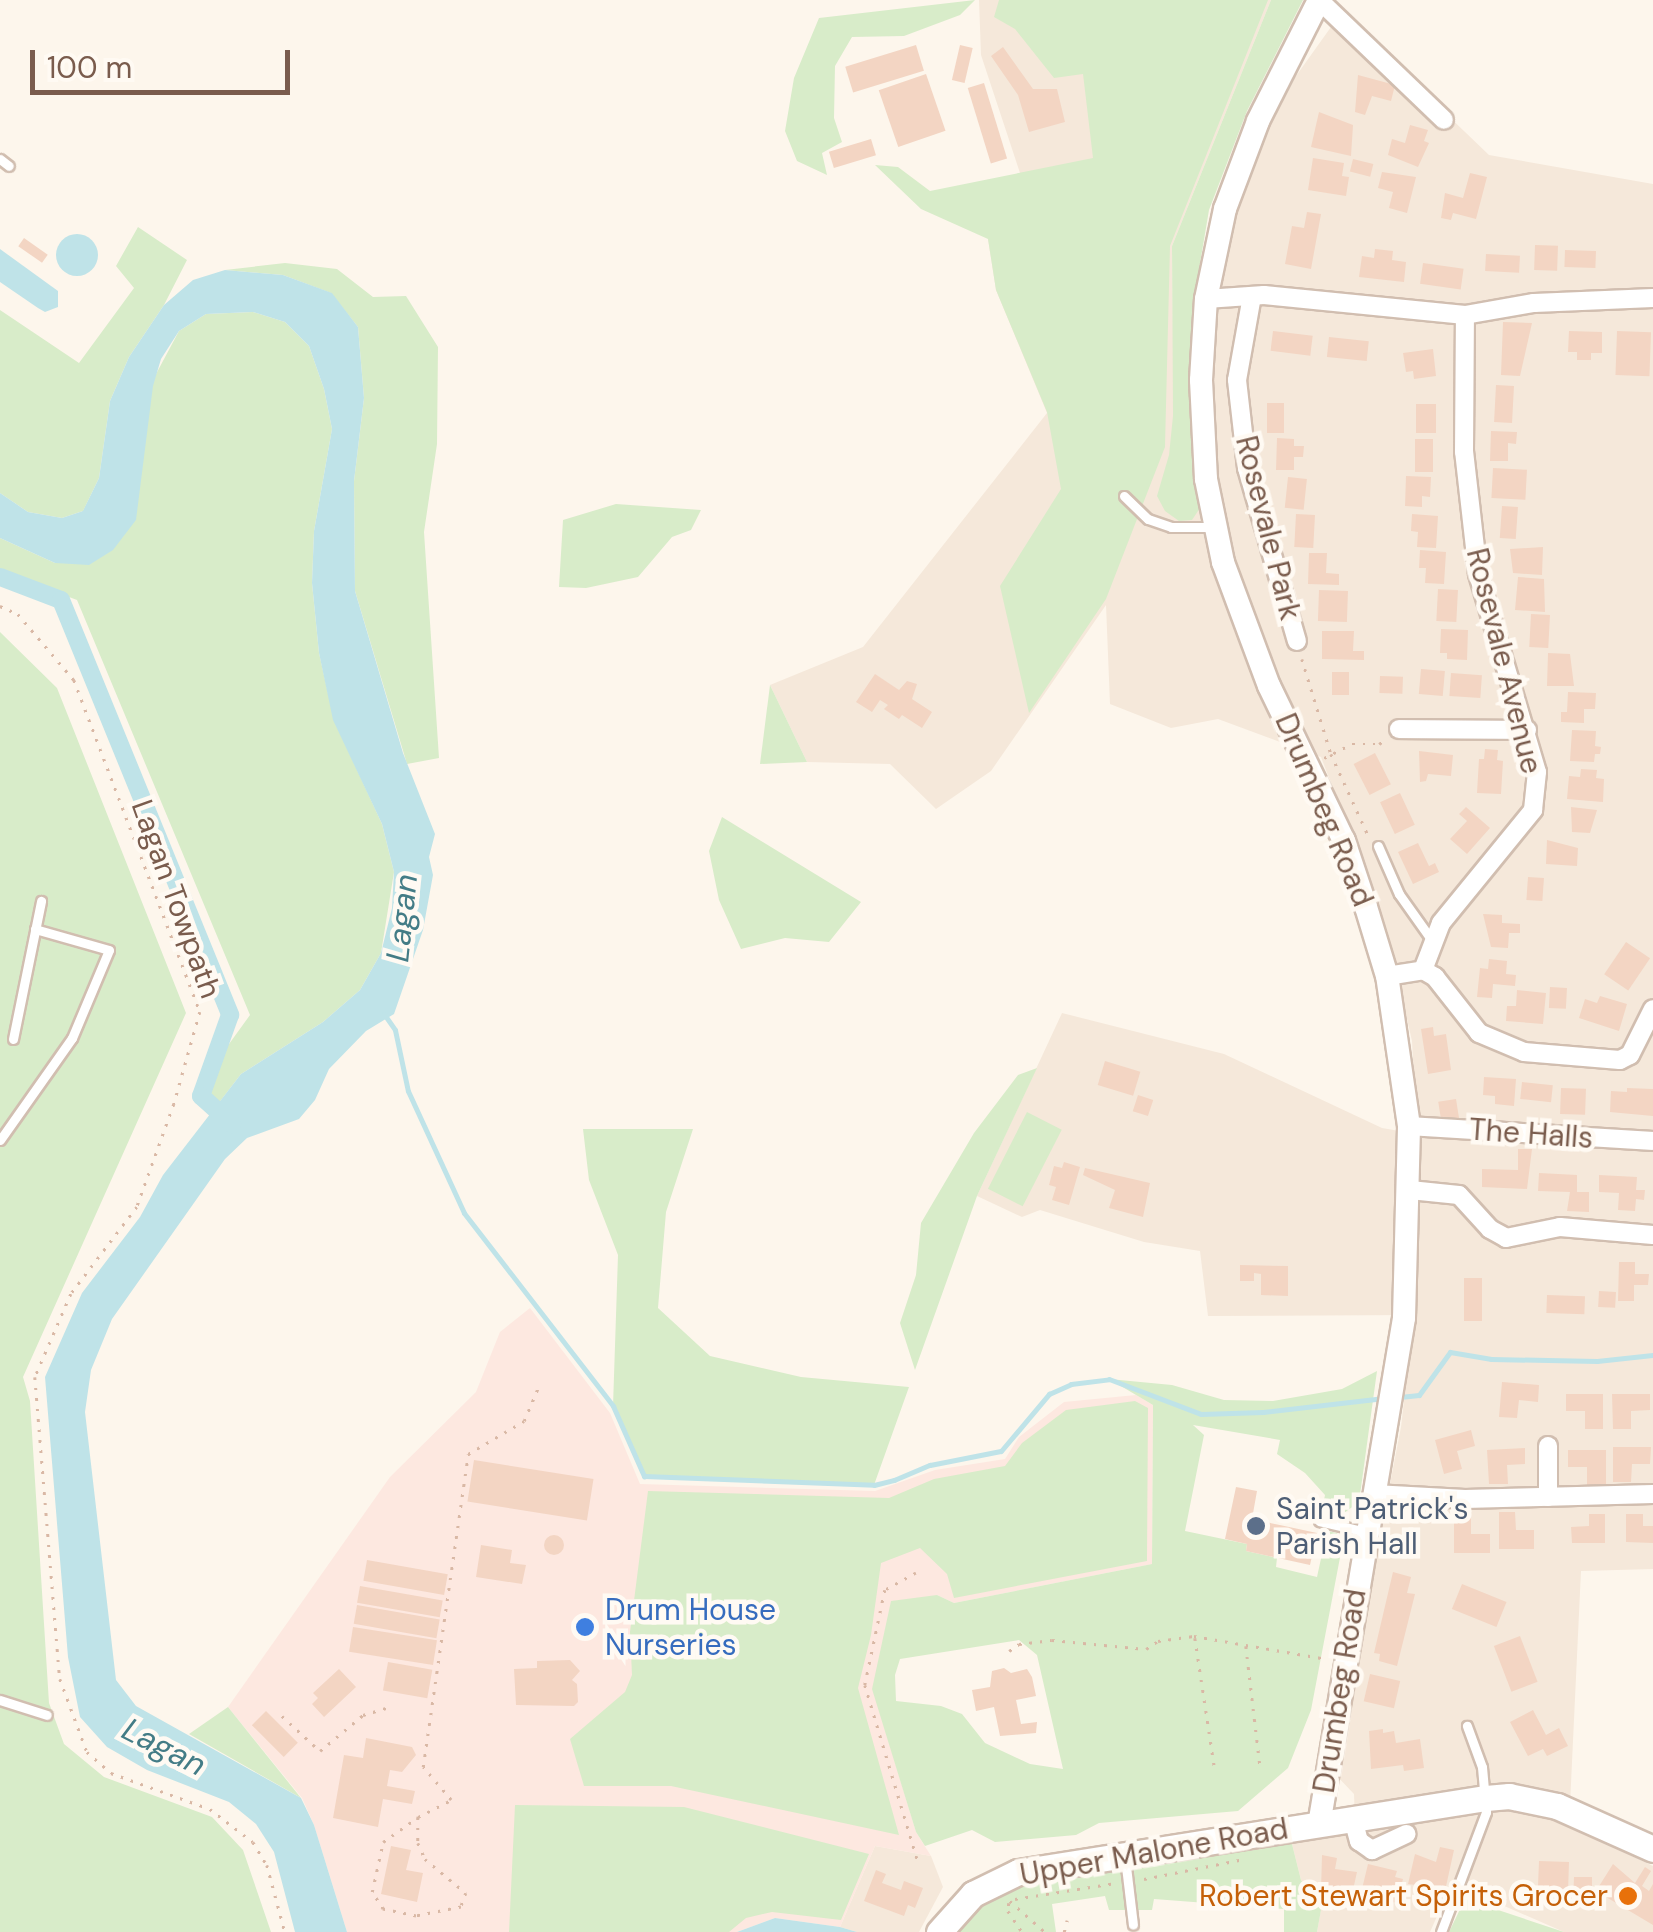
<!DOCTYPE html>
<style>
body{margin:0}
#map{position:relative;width:1653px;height:1932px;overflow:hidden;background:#fdf6ec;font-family:"DM Sans",sans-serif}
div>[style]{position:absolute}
.residential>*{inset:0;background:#f5e8da}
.commercial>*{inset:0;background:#fde8e0}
.green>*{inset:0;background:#d8ecc9;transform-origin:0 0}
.water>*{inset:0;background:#bfe3e8}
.round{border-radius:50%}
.stream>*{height:5px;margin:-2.5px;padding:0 2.5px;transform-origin:2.5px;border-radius:2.5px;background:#bfe3e8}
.canal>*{height:18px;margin:-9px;padding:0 9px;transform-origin:9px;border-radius:9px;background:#bfe3e8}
.building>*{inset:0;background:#f3d5c3;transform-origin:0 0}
.path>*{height:2.5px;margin-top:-1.25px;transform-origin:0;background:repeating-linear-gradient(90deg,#d9b8a5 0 2.5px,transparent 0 10.5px)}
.roads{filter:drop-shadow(2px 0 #d1beb0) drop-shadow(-2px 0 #d1beb0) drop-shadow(0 2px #d1beb0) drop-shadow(0 -2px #d1beb0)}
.service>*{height:9px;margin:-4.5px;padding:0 4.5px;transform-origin:4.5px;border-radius:4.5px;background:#fff}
.minor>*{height:18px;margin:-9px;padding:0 9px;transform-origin:9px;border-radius:9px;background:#fff}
.tertiary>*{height:22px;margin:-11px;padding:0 11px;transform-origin:11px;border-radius:11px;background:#fff}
.secondary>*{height:25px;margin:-12.5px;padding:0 12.5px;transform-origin:12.5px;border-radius:12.5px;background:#fff}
.dots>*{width:28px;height:28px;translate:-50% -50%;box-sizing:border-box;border:5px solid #fffaf3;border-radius:50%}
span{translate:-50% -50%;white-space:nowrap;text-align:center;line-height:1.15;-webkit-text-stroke:9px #fffaf3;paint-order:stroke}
.street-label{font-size:30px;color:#7a5c4d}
.service-label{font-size:30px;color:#4e5e75}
.left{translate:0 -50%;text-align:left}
.shop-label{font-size:30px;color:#366cbe}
.food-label{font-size:30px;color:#c56008}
.right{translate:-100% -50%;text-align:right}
.water-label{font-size:32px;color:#437c86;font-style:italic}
.scale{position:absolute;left:30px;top:50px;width:260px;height:45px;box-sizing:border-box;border:5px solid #7a5c4d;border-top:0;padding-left:12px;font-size:30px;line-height:35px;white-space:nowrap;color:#7a5c4d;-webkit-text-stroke:8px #fffaf3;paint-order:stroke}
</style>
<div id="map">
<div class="residential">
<i style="clip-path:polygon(979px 0,1271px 0,1172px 246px,1174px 416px,1213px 417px,1215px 310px,1246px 176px,1281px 97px,1341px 13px,1489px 155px,1653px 184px,1653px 1569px,1581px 1571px,1569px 1826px,1653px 1866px,1653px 1932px,1564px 1932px,1452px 1883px,1430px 1932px,1317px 1932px,1321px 1909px,1301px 1880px,1290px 1836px,1355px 1823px,1354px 1794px,1334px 1773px,1401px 1427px,1414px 1315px,1208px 1316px,1200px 1251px,1144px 1242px,1040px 1210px,1022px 1217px,977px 1196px,1062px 1013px,1224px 1054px,1382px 1128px,1417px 1134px,1412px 1041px,1387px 930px,1321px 757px,1218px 719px,1171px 728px,1110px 704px,1106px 605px,991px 771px,936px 809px,890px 764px,807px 762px,770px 685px,863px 647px,1047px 413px,996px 290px,988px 239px,1020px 173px,981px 55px)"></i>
<i style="clip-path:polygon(875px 1846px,931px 1856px,943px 1887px,919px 1932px,857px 1932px,840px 1927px)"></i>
</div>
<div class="commercial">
<i style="clip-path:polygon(530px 1308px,610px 1413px,640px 1484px,875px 1491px,935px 1470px,1005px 1459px,1019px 1437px,1064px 1402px,1136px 1395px,1153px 1405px,1152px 1564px,954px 1603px,937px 1595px,873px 1689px,916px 1832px,931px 1856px,875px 1846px,840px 1927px,775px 1918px,737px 1932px,347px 1932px,314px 1825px,302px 1798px,228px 1707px,390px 1477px,476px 1392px,500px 1332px)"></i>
</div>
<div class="green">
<i style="clip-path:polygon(975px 0,960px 15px,904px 36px,852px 37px,835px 66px,834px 118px,842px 142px,822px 153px,827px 175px,797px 161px,785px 131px,794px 78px,819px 18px)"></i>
<i style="clip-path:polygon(999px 0,1268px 0,1170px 246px,1165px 447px,1106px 599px,1029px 713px,1000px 586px,1061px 489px,1047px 412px,996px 290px,988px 239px,921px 209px,875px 165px,898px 167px,930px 191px,1093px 158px,1083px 74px,1054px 78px,1015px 29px,994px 17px)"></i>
<i style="clip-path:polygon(1271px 0,1303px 0,1247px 111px,1209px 210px,1195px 293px,1189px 408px,1200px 508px,1192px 520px,1179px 521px,1165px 511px,1157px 496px,1169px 455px,1173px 416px,1172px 246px)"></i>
<i style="clip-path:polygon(138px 227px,187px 260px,164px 305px,129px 357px,110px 401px,99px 478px,83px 511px,62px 518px,28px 512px,0 493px,0 310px,79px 363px,134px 288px,116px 266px)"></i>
<i style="clip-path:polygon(285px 263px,337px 269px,373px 297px,406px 296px,438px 347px,437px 444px,424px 532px,439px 758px,407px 764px,355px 591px,354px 481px,364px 398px,358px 327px,331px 293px,283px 275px,225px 270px)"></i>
<i style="clip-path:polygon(253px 312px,285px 322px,309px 346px,324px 389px,332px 429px,314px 531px,312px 583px,319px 653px,334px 720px,382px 824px,394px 872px,381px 953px,360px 990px,323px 1022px,241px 1074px,218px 1104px,211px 1093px,216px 1062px,250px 1015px,77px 600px,0 571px,0 538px,55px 563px,179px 331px,206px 314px)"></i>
<i style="clip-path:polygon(616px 504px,701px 510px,691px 530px,672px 537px,638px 577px,586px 588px,559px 587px,563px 520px)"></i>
<i style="clip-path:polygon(0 632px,57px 688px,186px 1013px,23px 1377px,30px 1401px,49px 1703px,64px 1744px,104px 1777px,212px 1817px,243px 1850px,271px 1932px,0 1932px)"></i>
<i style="clip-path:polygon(770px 685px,807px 762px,760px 764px)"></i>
<i style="clip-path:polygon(722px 817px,861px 902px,829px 942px,785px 938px,741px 949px,719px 900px,709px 851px)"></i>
<i style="clip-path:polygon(1037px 1068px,977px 1196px,915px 1370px,900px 1323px,916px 1275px,921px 1223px,974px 1133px,1018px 1075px)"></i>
<i style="left:1027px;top:1112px;width:39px;height:86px;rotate:27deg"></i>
<i style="clip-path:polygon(583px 1129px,693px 1129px,666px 1212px,658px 1308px,710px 1356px,801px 1377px,909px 1387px,874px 1485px,644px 1476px,613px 1406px,618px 1255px,589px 1180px)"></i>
<i style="clip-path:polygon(evenodd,1377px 1371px,1359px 1502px,1344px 1513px,1322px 1510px,1325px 1495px,1305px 1473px,1277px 1454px,1280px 1440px,1193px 1425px,1204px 1435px,1185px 1531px,1247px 1544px,1246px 1551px,1277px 1558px,1276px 1567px,1317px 1577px,1327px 1531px,1337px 1533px,1342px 1547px,1311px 1710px,1288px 1768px,1238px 1811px,1099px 1823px,1076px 1835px,995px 1842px,972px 1830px,925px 1846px,916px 1832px,872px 1689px,891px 1601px,937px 1595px,954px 1603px,1152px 1564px,1153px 1405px,1109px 1379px,1172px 1385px,1224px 1400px,1273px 1401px,1342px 1389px,1377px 1371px,1019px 1640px,1037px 1655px,1063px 1769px,1030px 1764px,985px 1743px,962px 1714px,941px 1706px,896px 1701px,895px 1675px,900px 1659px,1019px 1640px)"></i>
<i style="clip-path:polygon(1135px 1401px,1148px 1408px,1147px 1561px,954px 1598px,947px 1574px,920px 1548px,881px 1563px,871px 1635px,858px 1688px,899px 1835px,671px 1786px,584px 1786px,570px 1739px,625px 1692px,632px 1675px,630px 1632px,648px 1491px,889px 1498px,934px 1479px,1005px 1466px,1022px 1443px,1066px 1410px)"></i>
<i style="clip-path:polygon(228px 1707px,301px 1798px,189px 1734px)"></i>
<i style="clip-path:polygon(515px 1805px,684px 1807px,869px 1854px,841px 1920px,772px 1912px,746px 1918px,729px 1932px,509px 1932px)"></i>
<i style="clip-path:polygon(1290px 1836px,1301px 1880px,1321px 1910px,1317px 1932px,1284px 1932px,1284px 1909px,1154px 1899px,1152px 1910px,1109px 1910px,1105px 1896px,1052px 1904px,1056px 1932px,946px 1932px,992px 1885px,1262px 1849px)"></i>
<i style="clip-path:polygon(1465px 1899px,1564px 1932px,1449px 1932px)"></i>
</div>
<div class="water">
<i class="round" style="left:56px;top:234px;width:42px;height:42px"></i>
<i style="clip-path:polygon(0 249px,58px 291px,58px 307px,45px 312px,38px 308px,0 282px)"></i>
<i style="clip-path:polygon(225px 270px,283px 275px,332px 293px,358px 327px,364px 398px,354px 481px,355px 591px,403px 753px,435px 834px,429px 857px,433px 875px,423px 930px,394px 1014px,366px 1031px,329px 1069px,315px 1100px,299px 1119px,247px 1138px,225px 1159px,112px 1319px,91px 1370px,85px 1412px,116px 1680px,136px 1706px,301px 1798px,314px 1825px,347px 1932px,295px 1932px,274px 1852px,256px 1824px,229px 1802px,147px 1770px,107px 1747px,80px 1717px,68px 1657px,45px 1377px,82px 1293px,140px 1217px,163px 1175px,241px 1074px,323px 1022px,360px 990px,381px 953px,392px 908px,394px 872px,382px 824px,333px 720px,319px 653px,312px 583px,314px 531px,332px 429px,324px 389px,309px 346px,285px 322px,253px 312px,206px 314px,179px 331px,161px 359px,153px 386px,136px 520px,113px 550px,89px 565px,55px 563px,0 538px,0 493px,28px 512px,62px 518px,83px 511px,99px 478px,110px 401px,129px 357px,164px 305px,193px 280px)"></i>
<i style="clip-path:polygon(775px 1918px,840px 1927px,857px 1932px,737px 1932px)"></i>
</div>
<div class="stream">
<i style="left:384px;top:1014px;width:19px;rotate:55deg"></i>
<i style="left:395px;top:1030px;width:62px;rotate:78deg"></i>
<i style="left:408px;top:1091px;width:134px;rotate:65.3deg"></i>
<i style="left:464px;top:1213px;width:244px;rotate:52.3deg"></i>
<i style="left:613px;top:1406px;width:77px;rotate:66.1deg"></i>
<i style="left:644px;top:1476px;width:230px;rotate:2.2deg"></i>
<i style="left:874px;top:1485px;width:21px;rotate:-14deg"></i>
<i style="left:894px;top:1480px;width:39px;rotate:-23deg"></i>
<i style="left:930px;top:1465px;width:72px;rotate:-11.2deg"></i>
<i style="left:1001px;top:1451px;width:75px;rotate:-49.9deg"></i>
<i style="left:1049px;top:1394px;width:24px;rotate:-24deg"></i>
<i style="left:1071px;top:1384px;width:38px;rotate:-7deg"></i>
<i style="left:1109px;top:1379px;width:98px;rotate:20.8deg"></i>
<i style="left:1201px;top:1414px;width:62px;rotate:-1.8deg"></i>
<i style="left:1263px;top:1412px;width:122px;rotate:-6.6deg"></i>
<i style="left:1400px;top:1397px;width:19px;rotate:-6deg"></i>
<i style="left:1419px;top:1395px;width:53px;rotate:-54.2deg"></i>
<i style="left:1450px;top:1352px;width:42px;rotate:9.7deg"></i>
<i style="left:1491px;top:1359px;width:106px;rotate:1.1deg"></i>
<i style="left:1597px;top:1361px;width:56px;rotate:-6.1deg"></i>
</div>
<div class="canal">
<i style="left:0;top:577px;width:65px;rotate:20.7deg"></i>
<i style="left:61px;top:600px;width:448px;rotate:67.8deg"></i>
<i style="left:230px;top:1015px;width:86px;rotate:109.7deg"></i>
<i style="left:201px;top:1096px;width:42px;rotate:42.1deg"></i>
</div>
<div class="building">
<i style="left:916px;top:45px;width:27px;height:74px;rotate:73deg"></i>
<i style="left:960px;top:45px;width:13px;height:36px;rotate:13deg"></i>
<i style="clip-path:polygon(1003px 47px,1033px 89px,1057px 89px,1065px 122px,1029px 132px,1018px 95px,991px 56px)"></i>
<i style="left:926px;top:74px;width:60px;height:50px;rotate:71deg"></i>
<i style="clip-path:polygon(1358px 75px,1395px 85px,1391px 101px,1372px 96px,1365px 115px,1355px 112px)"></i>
<i style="left:984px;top:83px;width:79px;height:17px;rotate:73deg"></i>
<i style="clip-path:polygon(1319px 112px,1353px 125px,1351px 156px,1311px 147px)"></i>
<i style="clip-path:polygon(1410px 125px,1428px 130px,1424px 141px,1429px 143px,1418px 167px,1388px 155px,1392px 139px,1405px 143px)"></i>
<i style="left:871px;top:139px;width:17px;height:44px;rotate:73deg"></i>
<i style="clip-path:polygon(1313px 158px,1344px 163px,1342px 176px,1349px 177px,1346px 196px,1308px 190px)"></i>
<i style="left:1353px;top:159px;width:21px;height:13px;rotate:14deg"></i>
<i style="clip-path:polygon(1382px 172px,1416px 177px,1407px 213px,1389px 208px,1393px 192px,1378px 188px)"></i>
<i style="clip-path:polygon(1470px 173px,1487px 177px,1476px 219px,1453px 213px,1451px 220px,1441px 218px,1445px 193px,1463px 198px)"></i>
<i style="clip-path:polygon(1307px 212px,1321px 214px,1311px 269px,1285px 264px,1292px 226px,1304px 228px)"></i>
<i style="left:24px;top:238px;width:29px;height:10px;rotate:35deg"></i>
<i style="left:1535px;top:245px;width:23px;height:25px;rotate:2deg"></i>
<i style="clip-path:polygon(1375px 249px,1393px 251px,1392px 260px,1406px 262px,1404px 282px,1359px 277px,1362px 256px,1374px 258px)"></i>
<i style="left:1565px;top:250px;width:31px;height:17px;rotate:2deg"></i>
<i style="left:1486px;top:254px;width:34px;height:17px;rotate:3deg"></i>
<i style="left:1423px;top:263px;width:41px;height:21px;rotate:8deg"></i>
<i style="clip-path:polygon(1503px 322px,1532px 323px,1520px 376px,1501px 375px)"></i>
<i style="left:1273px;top:331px;width:40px;height:20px;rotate:7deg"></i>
<i style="clip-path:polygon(1569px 331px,1602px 332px,1602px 353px,1591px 353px,1591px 360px,1577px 360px,1577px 352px,1568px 352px)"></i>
<i style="left:1617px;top:331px;width:34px;height:44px;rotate:2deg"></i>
<i style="left:1329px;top:337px;width:40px;height:20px;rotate:6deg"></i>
<i style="clip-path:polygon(1433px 349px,1436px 376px,1414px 379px,1413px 371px,1406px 372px,1403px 353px)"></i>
<i style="left:1496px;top:385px;width:18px;height:37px;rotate:3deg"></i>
<i style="left:1267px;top:403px;width:17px;height:30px"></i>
<i style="left:1416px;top:404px;width:20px;height:29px"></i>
<i style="clip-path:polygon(1491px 431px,1517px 432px,1516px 444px,1508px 443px,1508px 461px,1490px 461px)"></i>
<i style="clip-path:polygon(1277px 438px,1294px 439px,1294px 446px,1304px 446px,1303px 457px,1294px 457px,1294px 470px,1276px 470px)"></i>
<i style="left:1415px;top:439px;width:18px;height:33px"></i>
<i style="left:1493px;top:468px;width:34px;height:30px;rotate:3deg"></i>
<i style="clip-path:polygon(1406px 476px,1431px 477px,1430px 497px,1422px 496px,1422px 507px,1405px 506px)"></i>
<i style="left:1288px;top:477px;width:19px;height:31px;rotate:6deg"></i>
<i style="left:1502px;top:506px;width:16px;height:32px;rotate:4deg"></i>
<i style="left:1296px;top:514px;width:19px;height:33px;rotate:3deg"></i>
<i style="clip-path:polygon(1412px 514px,1438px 516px,1436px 548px,1417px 547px,1418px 532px,1411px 531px)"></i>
<i style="clip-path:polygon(1543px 547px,1542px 575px,1513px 573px,1510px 549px)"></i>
<i style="clip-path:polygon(1420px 550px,1446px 552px,1444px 584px,1425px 583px,1426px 568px,1419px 568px)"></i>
<i style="clip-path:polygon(1309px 553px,1327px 553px,1326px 573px,1339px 574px,1339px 585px,1308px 584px)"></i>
<i style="clip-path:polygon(1518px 577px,1544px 579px,1545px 612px,1515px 610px)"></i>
<i style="left:1438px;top:589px;width:20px;height:32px;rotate:3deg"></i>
<i style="left:1319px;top:590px;width:29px;height:31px;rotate:2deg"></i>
<i style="left:1531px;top:614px;width:19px;height:33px;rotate:3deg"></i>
<i style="clip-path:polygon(1441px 629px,1468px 630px,1467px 660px,1447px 659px,1447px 653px,1440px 653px)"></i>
<i style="clip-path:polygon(1322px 631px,1354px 631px,1353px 651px,1364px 651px,1364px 660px,1322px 659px)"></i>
<i style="clip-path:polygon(1548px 653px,1570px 654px,1574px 686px,1547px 686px)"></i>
<i style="left:1421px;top:669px;width:24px;height:25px;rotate:5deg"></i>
<i style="left:1332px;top:672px;width:17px;height:23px"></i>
<i style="left:1451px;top:673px;width:31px;height:23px;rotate:4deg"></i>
<i style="clip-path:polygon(875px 674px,899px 690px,907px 681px,917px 684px,912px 699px,932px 712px,922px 728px,902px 715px,899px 719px,884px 709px,888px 705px,880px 700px,872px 712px,856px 702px)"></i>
<i style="left:1380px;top:676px;width:23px;height:17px;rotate:2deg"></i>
<i style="clip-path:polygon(1568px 692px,1596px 693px,1595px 709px,1584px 709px,1584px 723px,1561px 722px,1561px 712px,1567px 712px)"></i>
<i style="clip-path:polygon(1572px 730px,1596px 731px,1595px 746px,1601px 747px,1600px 754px,1595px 754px,1594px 762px,1570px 761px)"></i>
<i style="clip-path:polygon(1485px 749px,1498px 750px,1497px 760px,1503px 761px,1501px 794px,1477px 793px,1479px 759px,1484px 759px)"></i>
<i style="clip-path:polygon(1419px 751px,1453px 755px,1451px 776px,1428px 774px,1426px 781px,1420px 782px)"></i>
<i style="left:1375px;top:753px;width:35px;height:24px;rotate:63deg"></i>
<i style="clip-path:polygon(1581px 769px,1597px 770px,1596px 778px,1604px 779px,1603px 802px,1567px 799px,1569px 776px,1580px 777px)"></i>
<i style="left:1400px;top:793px;width:35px;height:22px;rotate:65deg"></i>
<i style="clip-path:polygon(1466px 807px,1490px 828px,1467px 854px,1450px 839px,1467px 821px,1459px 814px)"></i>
<i style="clip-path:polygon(1571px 807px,1597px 810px,1590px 833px,1572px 832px)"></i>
<i style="clip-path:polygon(1547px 840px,1578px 848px,1577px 866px,1546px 864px)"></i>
<i style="clip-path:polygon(1418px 843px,1429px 866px,1435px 863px,1439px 872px,1413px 884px,1398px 852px)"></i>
<i style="left:1528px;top:877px;width:16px;height:23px;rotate:4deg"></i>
<i style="clip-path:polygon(1483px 914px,1502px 915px,1502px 923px,1520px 924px,1520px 933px,1509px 933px,1508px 948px,1491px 947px)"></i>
<i style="left:1626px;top:942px;width:29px;height:39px;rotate:34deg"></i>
<i style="clip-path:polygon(1489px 959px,1507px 961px,1506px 974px,1516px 975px,1515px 986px,1493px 984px,1492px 998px,1477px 997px,1480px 968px,1488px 969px)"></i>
<i style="left:1550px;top:987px;width:17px;height:21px;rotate:3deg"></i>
<i style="clip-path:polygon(1517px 990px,1546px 993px,1543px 1024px,1506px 1021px,1507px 1006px,1516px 1006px)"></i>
<i style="clip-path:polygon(1600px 996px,1627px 1004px,1619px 1031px,1579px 1018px,1585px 999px,1597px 1003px)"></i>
<i style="clip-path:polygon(1433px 1027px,1434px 1036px,1446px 1034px,1451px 1070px,1428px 1074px,1421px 1029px)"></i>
<i style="left:1105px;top:1061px;width:37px;height:25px;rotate:17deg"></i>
<i style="clip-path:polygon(1484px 1077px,1516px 1079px,1514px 1106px,1495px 1104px,1495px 1096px,1483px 1095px)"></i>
<i style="left:1522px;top:1082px;width:31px;height:17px;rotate:6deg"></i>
<i style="left:1561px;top:1088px;width:25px;height:26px;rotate:2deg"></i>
<i style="clip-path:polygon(1627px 1088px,1653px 1089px,1653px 1116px,1610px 1112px,1611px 1091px,1627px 1092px)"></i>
<i style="left:1138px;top:1095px;width:16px;height:17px;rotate:18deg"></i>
<i style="left:1456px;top:1099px;width:20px;height:18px;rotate:81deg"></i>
<i style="clip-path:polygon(1518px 1149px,1532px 1149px,1527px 1189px,1482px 1187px,1482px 1169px,1518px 1170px)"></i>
<i style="clip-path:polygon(1064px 1162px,1080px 1167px,1069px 1205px,1052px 1200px,1056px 1187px,1049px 1185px,1054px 1166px,1062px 1168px)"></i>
<i style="clip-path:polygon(1085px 1168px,1150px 1183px,1143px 1217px,1109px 1208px,1115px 1190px,1083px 1175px)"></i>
<i style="clip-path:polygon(1539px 1173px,1577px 1175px,1577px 1192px,1589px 1192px,1589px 1212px,1567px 1211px,1570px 1192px,1538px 1191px)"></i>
<i style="clip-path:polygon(1599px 1175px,1637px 1177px,1636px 1190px,1645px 1190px,1644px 1200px,1636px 1199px,1635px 1211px,1618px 1210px,1619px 1193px,1599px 1192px)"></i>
<i style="clip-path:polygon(1619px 1262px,1635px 1262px,1635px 1274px,1649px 1274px,1648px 1285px,1634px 1285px,1634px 1301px,1618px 1301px)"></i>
<i style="clip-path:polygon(1240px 1265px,1288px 1266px,1288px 1296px,1261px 1295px,1261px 1274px,1254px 1273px,1254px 1281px,1240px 1281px)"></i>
<i style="left:1464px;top:1278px;width:18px;height:43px"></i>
<i style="left:1599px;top:1291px;width:17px;height:16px;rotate:3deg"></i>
<i style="left:1547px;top:1295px;width:38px;height:18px;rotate:2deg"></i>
<i style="clip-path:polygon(1502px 1382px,1539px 1385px,1538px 1402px,1519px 1400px,1517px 1418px,1499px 1417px)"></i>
<i style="clip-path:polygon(1566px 1394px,1603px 1394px,1603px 1429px,1585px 1429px,1585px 1411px,1566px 1411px)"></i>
<i style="clip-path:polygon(1612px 1394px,1650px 1394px,1650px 1410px,1631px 1411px,1631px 1429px,1613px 1429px)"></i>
<i style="clip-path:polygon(1471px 1430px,1475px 1446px,1457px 1451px,1462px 1469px,1444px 1474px,1435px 1440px)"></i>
<i style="clip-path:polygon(1613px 1447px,1651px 1447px,1650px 1464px,1632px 1464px,1631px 1482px,1613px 1482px)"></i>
<i style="clip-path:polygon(1525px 1448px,1525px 1464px,1507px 1465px,1508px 1484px,1489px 1484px,1487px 1450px)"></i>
<i style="clip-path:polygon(1568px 1450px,1606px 1450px,1606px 1485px,1587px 1485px,1587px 1467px,1568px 1467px)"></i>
<i style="left:474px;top:1460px;width:121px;height:42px;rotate:9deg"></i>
<i style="clip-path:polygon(1236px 1487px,1257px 1491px,1252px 1519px,1317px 1533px,1310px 1565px,1246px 1551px,1247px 1544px,1225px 1539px)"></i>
<i style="clip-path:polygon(1499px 1512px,1515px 1512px,1516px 1530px,1534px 1530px,1534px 1549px,1499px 1549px)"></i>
<i style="clip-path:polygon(1589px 1514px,1605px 1514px,1605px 1543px,1572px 1543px,1571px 1527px,1589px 1526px)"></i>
<i style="clip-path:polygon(1626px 1514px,1643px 1514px,1643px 1526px,1653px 1526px,1653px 1543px,1626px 1542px)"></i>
<i style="clip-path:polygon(1454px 1515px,1471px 1515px,1471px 1534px,1490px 1534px,1490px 1553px,1454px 1553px)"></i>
<i class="round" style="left:544px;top:1535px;width:20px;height:20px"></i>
<i style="clip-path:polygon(481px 1545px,512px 1550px,510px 1563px,526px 1565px,522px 1584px,476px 1577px)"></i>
<i style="left:367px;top:1560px;width:82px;height:21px;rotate:10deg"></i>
<i style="clip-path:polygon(1393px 1572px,1411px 1577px,1407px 1593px,1415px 1594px,1397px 1666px,1379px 1661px,1380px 1654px,1374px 1653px)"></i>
<i style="left:1462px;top:1584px;width:48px;height:27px;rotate:22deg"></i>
<i style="left:360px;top:1586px;width:84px;height:17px;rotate:10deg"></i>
<i style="left:357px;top:1605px;width:84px;height:19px;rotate:10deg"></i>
<i style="left:353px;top:1627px;width:85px;height:25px;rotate:9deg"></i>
<i style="left:1520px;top:1636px;width:49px;height:28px;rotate:69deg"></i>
<i style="clip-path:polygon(570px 1660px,580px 1671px,572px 1680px,577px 1684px,578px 1702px,574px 1706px,516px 1705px,514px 1669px,537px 1668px,537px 1661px)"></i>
<i style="left:388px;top:1662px;width:45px;height:29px;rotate:10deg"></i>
<i style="clip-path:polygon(1004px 1668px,1011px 1673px,1027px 1669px,1032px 1677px,1036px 1696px,1016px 1700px,1021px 1724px,1037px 1722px,1036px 1733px,1000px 1736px,994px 1707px,976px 1711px,972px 1690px,990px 1687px,992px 1671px)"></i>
<i style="clip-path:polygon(339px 1669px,356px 1687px,324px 1717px,312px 1704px,318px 1698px,313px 1693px)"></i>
<i style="left:1370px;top:1674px;width:31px;height:28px;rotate:13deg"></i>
<i style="clip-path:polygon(1533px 1710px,1546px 1735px,1559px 1728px,1568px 1746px,1547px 1756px,1543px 1749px,1528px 1756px,1510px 1722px)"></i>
<i style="left:266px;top:1711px;width:45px;height:20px;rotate:45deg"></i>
<i style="clip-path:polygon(1383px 1729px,1383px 1733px,1394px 1731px,1396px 1743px,1420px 1739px,1424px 1768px,1404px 1771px,1403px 1765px,1371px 1769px,1369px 1731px)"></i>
<i style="clip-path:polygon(366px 1738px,412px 1747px,416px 1755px,402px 1772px,390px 1770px,387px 1786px,415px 1791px,412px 1804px,383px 1799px,378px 1827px,333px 1818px,344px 1755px,363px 1758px)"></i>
<i style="clip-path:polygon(391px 1846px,411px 1850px,406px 1870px,423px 1873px,417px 1902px,381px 1894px)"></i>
<i style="clip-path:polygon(1440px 1847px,1454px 1850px,1445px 1891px,1434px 1888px,1432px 1897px,1422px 1894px,1423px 1886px,1408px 1884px,1415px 1854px,1436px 1862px)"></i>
<i style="clip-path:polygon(1322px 1855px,1337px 1858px,1335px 1869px,1357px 1872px,1351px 1899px,1342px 1896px,1340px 1904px,1330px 1902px,1332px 1893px,1321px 1891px)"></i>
<i style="clip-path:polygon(1539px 1861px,1569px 1862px,1568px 1892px,1549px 1892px,1548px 1900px,1528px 1899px,1528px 1886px,1538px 1886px)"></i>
<i style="clip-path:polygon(1368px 1864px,1397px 1871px,1395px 1877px,1403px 1879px,1397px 1902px,1378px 1904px,1380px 1896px,1361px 1893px)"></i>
<i style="clip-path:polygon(1613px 1864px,1635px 1883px,1645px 1867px,1651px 1871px,1642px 1886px,1649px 1891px,1653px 1884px,1653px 1925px,1596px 1891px)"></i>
<i style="clip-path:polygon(876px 1870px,886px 1874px,882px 1883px,901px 1890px,904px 1881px,923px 1888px,915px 1908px,908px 1905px,904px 1916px,864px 1901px)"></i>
<i style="clip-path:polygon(1574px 1877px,1592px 1877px,1592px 1894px,1585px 1894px,1585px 1903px,1573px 1903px)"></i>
</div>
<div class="path">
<i style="left:0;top:606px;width:20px;rotate:24deg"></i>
<i style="left:18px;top:614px;width:87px;rotate:49.7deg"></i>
<i style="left:74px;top:680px;width:355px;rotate:69.2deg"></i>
<i style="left:200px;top:1012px;width:96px;rotate:105.8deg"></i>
<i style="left:174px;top:1104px;width:109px;rotate:109.8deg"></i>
<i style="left:137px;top:1207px;width:109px;rotate:127.2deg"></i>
<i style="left:71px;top:1294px;width:90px;rotate:113.4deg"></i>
<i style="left:35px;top:1377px;width:303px;rotate:85.3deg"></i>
<i style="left:60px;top:1679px;width:78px;rotate:69.7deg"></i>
<i style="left:87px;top:1752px;width:32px;rotate:41deg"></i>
<i style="left:111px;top:1773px;width:105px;rotate:20deg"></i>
<i style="left:210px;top:1809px;width:54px;rotate:37.5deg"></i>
<i style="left:253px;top:1842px;width:27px;rotate:59deg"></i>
<i style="left:267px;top:1865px;width:69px;rotate:75deg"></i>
<i style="left:1302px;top:659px;width:99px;rotate:73deg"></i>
<i style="left:1331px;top:754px;width:94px;rotate:65.4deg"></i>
<i style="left:1324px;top:758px;width:31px;rotate:-27deg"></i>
<i style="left:1352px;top:744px;width:27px"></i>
<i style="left:1379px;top:744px;width:9px;rotate:-36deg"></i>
<i style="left:916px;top:1573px;width:35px;rotate:151deg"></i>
<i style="left:885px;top:1590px;width:97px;rotate:101.9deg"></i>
<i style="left:865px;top:1685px;width:188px;rotate:73.3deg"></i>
<i style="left:1195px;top:1638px;width:134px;rotate:81.4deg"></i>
<i style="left:1246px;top:1646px;width:120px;rotate:83.3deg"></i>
<i style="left:1009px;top:1651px;width:12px;rotate:-35deg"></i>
<i style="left:1019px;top:1644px;width:33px;rotate:-7deg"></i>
<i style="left:1052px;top:1640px;width:94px;rotate:5.5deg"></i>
<i style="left:1146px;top:1649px;width:14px;rotate:-34deg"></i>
<i style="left:1158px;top:1641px;width:36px;rotate:-8deg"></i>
<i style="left:1194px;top:1636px;width:135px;rotate:9.8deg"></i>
<i style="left:282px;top:1716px;width:52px;rotate:42.6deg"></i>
<i style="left:320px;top:1751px;width:56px;rotate:-39.9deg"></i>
<i style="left:363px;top:1715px;width:24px;rotate:-17deg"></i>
<i style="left:418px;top:1817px;width:26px;rotate:90deg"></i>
<i style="left:418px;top:1843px;width:17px;rotate:66deg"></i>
<i style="left:425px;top:1859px;width:53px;rotate:39.7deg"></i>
<i style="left:466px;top:1893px;width:15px;rotate:110deg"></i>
<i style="left:461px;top:1907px;width:46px;rotate:168.7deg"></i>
<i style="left:416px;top:1916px;width:34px;rotate:-168deg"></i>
<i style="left:383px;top:1909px;width:20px;rotate:-123deg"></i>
<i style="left:372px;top:1892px;width:51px;rotate:-77.6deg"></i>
<i style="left:383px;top:1842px;width:43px;rotate:-35.5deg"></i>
<i style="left:418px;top:1817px;width:37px;rotate:-27deg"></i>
<i style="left:451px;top:1800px;width:43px;rotate:-130.3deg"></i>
<i style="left:423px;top:1767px;width:316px;rotate:-81.8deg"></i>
<i style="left:468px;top:1454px;width:65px;rotate:-30.5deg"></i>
<i style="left:524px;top:1421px;width:36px;rotate:-67deg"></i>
<i style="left:1144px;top:1879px;width:97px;rotate:-11.3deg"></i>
<i style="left:1015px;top:1899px;width:102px;rotate:-9deg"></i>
<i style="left:1010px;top:1901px;width:47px;rotate:41.5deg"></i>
<i style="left:1009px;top:1903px;width:8px;rotate:97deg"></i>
<i style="left:1008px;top:1911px;width:25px;rotate:56deg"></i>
<i style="left:1064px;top:1932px;width:12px;rotate:-76deg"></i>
</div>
<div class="roads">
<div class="service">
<i style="left:0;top:159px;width:11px;rotate:38deg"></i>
<i style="left:1124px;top:496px;width:33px;rotate:44deg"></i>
<i style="left:1148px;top:519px;width:24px;rotate:19deg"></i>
<i style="left:1171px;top:527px;width:43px"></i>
<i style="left:1378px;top:846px;width:52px;rotate:66.4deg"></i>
<i style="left:1399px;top:894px;width:55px;rotate:54.6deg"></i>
<i style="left:13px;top:1039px;width:141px;rotate:-78.5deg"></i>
<i style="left:0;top:1140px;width:125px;rotate:-54.8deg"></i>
<i style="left:72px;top:1038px;width:95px;rotate:-67.2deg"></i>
<i style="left:109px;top:950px;width:77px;rotate:-164.2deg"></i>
<i style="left:1319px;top:1521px;width:48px;rotate:13.2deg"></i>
<i style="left:0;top:1700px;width:49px;rotate:17.7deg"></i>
<i style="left:1125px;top:1858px;width:67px;rotate:83.2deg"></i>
<i style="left:1441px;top:1932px;width:128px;rotate:-69.4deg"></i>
<i style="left:1486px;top:1812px;width:45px;rotate:-95.1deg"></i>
<i style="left:1482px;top:1767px;width:44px;rotate:-110.1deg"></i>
</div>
<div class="minor">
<i style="left:1319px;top:0;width:173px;rotate:43.8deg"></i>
<i style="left:1252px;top:296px;width:85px;rotate:100.1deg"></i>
<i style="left:1237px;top:380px;width:89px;rotate:83.5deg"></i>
<i style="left:1247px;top:468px;width:180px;rotate:73.9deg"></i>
<i style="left:1206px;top:299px;width:58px;rotate:-3.9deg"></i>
<i style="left:1264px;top:295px;width:202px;rotate:5.7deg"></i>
<i style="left:1465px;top:315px;width:70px;rotate:-9.9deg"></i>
<i style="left:1534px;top:303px;width:119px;rotate:-2.4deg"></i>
<i style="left:1399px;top:729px;width:128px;rotate:0.4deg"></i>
<i style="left:1423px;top:970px;width:50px;rotate:-69deg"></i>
<i style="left:1441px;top:923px;width:146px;rotate:-50.8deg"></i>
<i style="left:1533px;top:810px;width:38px;rotate:-84deg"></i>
<i style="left:1537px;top:772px;width:207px;rotate:-106.6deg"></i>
<i style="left:1478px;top:574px;width:123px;rotate:-96.5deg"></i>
<i style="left:1464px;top:452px;width:137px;rotate:-89.6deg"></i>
<i style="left:1387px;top:976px;width:36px;rotate:-9deg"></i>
<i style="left:1423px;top:970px;width:14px;rotate:30deg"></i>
<i style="left:1435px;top:977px;width:71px;rotate:51.8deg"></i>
<i style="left:1479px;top:1033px;width:49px;rotate:22.9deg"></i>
<i style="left:1524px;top:1052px;width:96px;rotate:4.8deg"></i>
<i style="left:1620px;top:1060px;width:11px;rotate:-27deg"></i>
<i style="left:1630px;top:1055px;width:51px;rotate:-63.4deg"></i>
<i style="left:1409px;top:1126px;width:244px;rotate:3.5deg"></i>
<i style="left:1410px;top:1190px;width:49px;rotate:5.8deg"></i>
<i style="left:1459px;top:1195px;width:46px;rotate:47.6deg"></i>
<i style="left:1490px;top:1229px;width:18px;rotate:29deg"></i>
<i style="left:1506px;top:1238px;width:55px;rotate:-11.5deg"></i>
<i style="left:1560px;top:1227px;width:93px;rotate:4.9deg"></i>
<i style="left:1374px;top:1494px;width:91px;rotate:3.1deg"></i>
<i style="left:1465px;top:1499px;width:188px;rotate:-1.5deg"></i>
<i style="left:1548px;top:1497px;width:51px;rotate:-90deg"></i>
<i style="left:1353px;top:1819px;width:23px;rotate:75deg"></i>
<i style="left:1359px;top:1841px;width:16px;rotate:35deg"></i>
<i style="left:1372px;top:1850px;width:38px;rotate:-25deg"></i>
</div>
<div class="tertiary">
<i style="left:1319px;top:1825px;width:514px;rotate:-80.48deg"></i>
<i style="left:1404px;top:1318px;width:192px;rotate:-88.5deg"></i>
<i style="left:1409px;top:1126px;width:152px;rotate:-98.3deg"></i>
<i style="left:1387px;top:976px;width:72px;rotate:-106.9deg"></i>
<i style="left:1366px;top:907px;width:70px;rotate:-108.4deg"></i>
<i style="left:1344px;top:841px;width:172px;rotate:-115.8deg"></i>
<i style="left:1269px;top:686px;width:132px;rotate:-110.4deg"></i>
<i style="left:1223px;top:562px;width:85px;rotate:-101.6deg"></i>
<i style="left:1206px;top:479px;width:99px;rotate:-92.9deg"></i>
<i style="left:1201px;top:380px;width:81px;rotate:-86.5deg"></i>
<i style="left:1206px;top:299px;width:92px;rotate:-78.1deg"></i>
<i style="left:1225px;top:209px;width:94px;rotate:-69.4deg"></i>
<i style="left:1258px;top:121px;width:136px;rotate:-63.2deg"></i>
</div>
<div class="secondary">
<i style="left:939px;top:1932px;width:51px;rotate:-48.2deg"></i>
<i style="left:973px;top:1894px;width:50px;rotate:-26.1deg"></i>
<i style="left:1018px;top:1872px;width:474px;rotate:-9deg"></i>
<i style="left:1486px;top:1798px;width:23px;rotate:-5deg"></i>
<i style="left:1509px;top:1796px;width:49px;rotate:11.8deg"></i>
<i style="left:1557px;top:1806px;width:105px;rotate:24.1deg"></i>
</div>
</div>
<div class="dots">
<i style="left:1256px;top:1526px;background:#5c6f8a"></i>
<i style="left:585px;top:1627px;background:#3f7fe0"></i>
<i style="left:1628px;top:1896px;background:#e8710a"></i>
</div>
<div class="street-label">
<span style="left:1268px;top:528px;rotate:76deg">Rosevale Park</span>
<span style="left:1504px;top:661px;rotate:76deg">Rosevale Avenue</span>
<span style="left:1324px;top:810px;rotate:67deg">Drumbeg Road</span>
<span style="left:176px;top:899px;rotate:70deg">Lagan Towpath</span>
<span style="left:1531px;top:1134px;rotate:4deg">The Halls</span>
<span style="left:1340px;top:1691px;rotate:-81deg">Drumbeg Road</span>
<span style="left:1154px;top:1852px;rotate:-10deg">Upper Malone Road</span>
</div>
<div class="service-label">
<span class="left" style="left:1276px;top:1526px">Saint Patrick's<br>Parish Hall</span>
</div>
<div class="shop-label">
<span class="left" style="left:605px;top:1627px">Drum House<br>Nurseries</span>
</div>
<div class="food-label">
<span class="right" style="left:1608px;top:1896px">Robert Stewart Spirits Grocer</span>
</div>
<div class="water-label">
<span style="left:402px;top:918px;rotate:-84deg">Lagan</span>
<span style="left:164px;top:1747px;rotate:27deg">Lagan</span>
</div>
<div class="scale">100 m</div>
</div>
